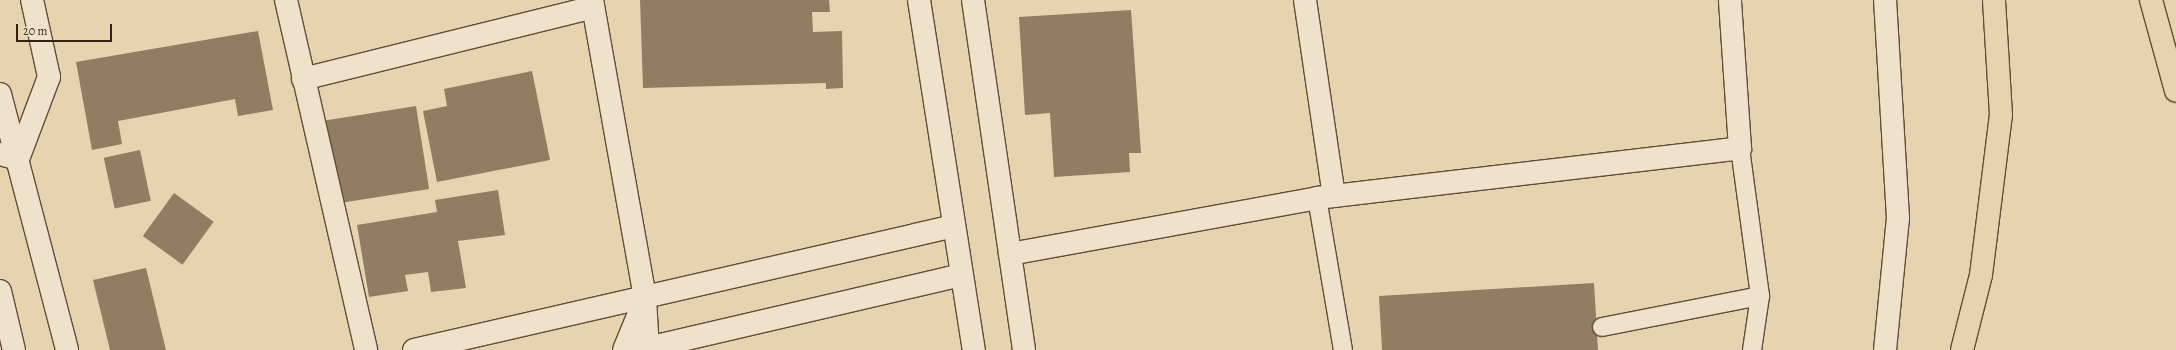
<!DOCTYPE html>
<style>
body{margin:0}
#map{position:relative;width:2176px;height:350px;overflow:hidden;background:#e7d3af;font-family:Alegreya,serif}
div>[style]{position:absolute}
.building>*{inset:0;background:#927d63;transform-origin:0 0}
.roads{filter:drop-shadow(1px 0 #624c38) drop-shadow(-1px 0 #624c38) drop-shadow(0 1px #624c38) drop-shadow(0 -1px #624c38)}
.lane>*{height:18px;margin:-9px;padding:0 9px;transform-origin:9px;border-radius:9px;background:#efe2cb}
.street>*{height:22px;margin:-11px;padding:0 11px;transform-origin:11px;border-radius:11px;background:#efe2cb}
.secondary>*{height:22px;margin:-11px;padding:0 11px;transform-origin:11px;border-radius:11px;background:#efe2cb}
.highway>*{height:22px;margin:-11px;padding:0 11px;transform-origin:11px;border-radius:11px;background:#e7d3af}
span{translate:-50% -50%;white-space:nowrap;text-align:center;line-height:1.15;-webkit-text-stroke:3.5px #efe2cb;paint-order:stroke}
.scale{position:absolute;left:16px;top:24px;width:96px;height:18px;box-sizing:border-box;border:2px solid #351f10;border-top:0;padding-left:5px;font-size:12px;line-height:14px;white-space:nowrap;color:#351f10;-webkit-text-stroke:3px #efe2cb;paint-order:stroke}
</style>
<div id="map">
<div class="building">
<i style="clip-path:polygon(640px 0,829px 0,830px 12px,812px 12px,813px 32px,842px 31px,843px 88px,826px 89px,826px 83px,643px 88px)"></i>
<i style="clip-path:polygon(1131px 10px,1141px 153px,1129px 153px,1130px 172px,1054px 177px,1050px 113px,1025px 115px,1019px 17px)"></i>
<i style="clip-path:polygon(258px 31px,273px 110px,238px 116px,235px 99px,118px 121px,122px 144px,92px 150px,76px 62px)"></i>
<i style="clip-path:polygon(532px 71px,550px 160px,437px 182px,423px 111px,447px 106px,444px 89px)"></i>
<i style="left:416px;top:106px;width:84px;height:92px;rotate:81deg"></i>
<i style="left:140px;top:150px;width:52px;height:37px;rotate:78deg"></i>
<i style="clip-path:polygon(498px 190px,505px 235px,458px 241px,466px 288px,431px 292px,428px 272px,405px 275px,408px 291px,369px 297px,357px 225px,437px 212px,435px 200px)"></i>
<i style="left:174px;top:193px;width:49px;height:53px;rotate:36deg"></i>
<i style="clip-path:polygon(146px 268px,166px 350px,110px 350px,93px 280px)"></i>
<i style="clip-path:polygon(1594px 283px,1598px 350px,1382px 350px,1379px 296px)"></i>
</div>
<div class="roads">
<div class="lane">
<i style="left:1740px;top:148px;width:149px;rotate:82.3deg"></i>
<i style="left:1760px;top:296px;width:55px;rotate:98.4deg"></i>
<i style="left:1317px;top:198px;width:154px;rotate:80.3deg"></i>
<i style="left:1602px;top:327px;width:161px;rotate:-11.1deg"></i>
</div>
<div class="street">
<i style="left:286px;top:0;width:359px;rotate:77.1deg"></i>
<i style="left:592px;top:0;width:304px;rotate:79.9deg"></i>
<i style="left:645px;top:299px;width:49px;rotate:86.5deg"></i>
<i style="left:1305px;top:0;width:198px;rotate:81.6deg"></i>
<i style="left:303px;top:79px;width:299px;rotate:-13.9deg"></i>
<i style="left:0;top:94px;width:265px;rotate:75.3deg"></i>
<i style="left:0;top:154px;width:19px;rotate:16deg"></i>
<i style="left:18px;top:159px;width:88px;rotate:-69.3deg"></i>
<i style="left:49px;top:77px;width:79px;rotate:-102.4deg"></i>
<i style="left:1010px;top:254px;width:312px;rotate:-10.3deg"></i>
<i style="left:1317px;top:198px;width:426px;rotate:-6.7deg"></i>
<i style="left:1740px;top:148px;width:148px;rotate:-93.9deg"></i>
<i style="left:0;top:291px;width:61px;rotate:76.7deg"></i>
<i style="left:414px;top:350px;width:554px;rotate:-12.93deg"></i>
<i style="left:624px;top:350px;width:50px;rotate:-67.6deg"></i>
<i style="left:639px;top:350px;width:331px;rotate:-13.1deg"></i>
</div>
<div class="secondary">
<i style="left:919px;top:0;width:354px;rotate:81.1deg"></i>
<i style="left:973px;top:0;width:354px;rotate:81.7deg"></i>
<i style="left:1885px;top:350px;width:133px;rotate:-84.4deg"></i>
<i style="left:1898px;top:218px;width:218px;rotate:-93.4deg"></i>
</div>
<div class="highway">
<i style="left:2151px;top:0;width:94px;rotate:74.6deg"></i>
<i style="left:1962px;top:350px;width:77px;rotate:-75.8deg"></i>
<i style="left:1981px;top:275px;width:161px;rotate:-82.9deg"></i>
<i style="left:2001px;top:115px;width:115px;rotate:-93.5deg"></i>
</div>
</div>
<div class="scale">20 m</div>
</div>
